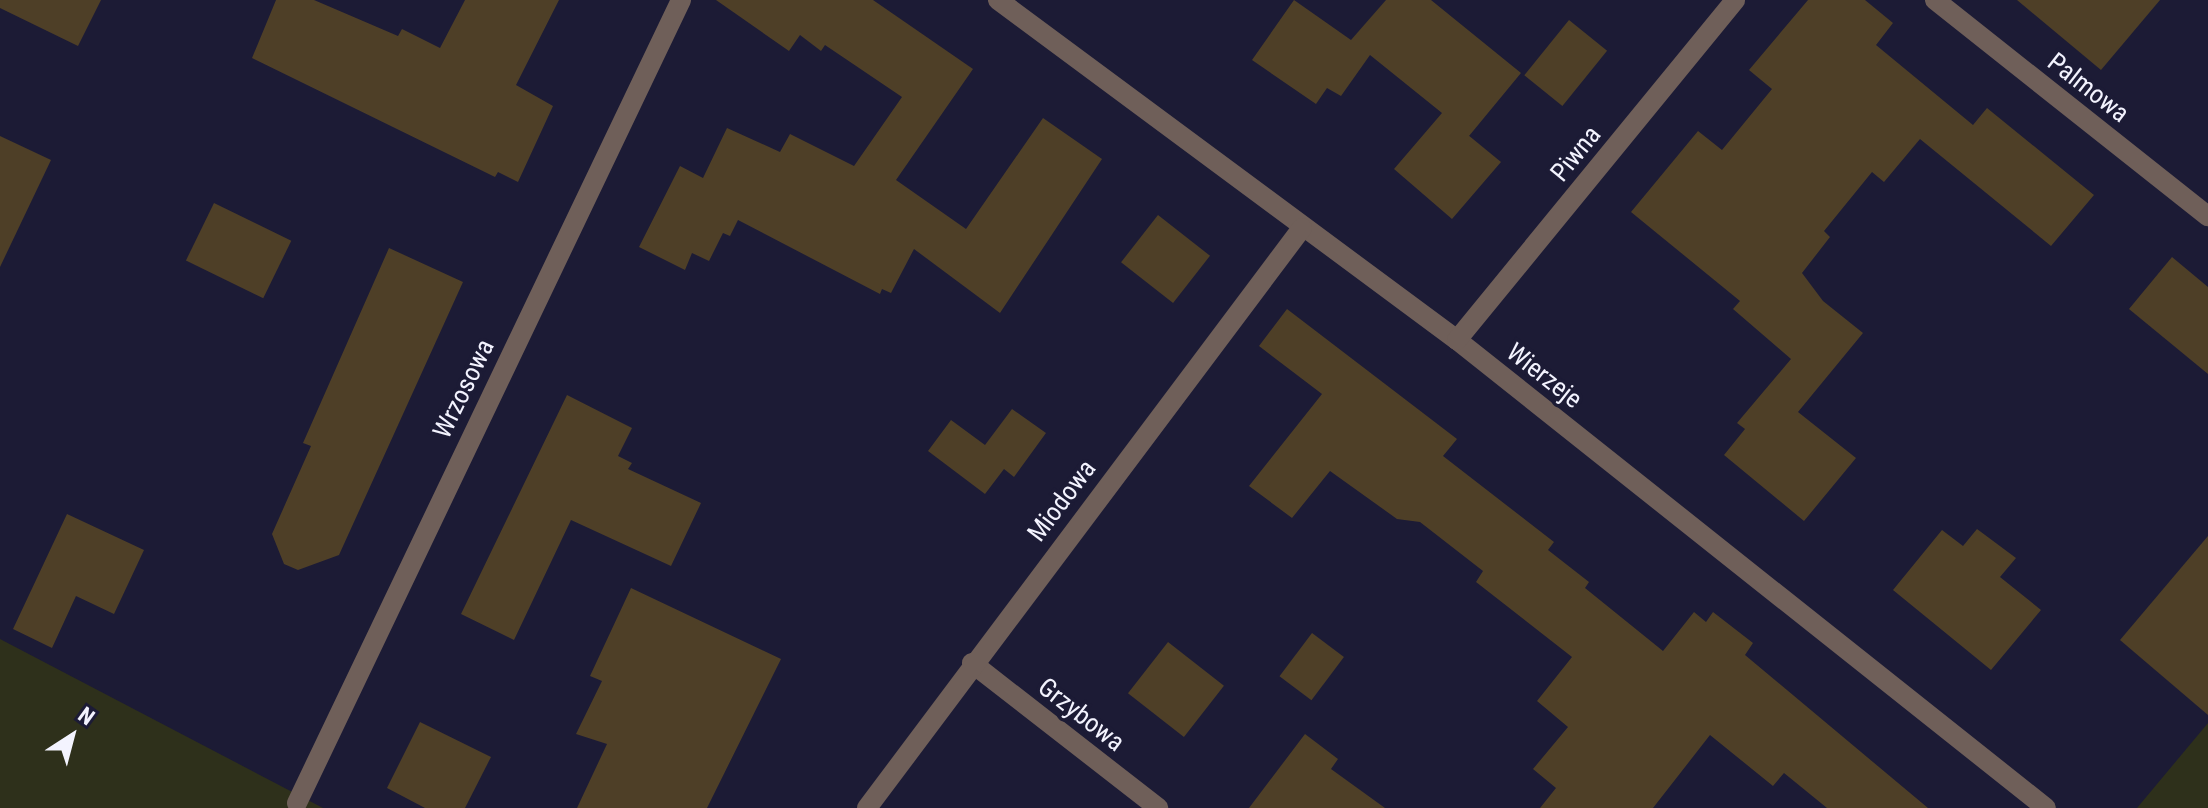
<!DOCTYPE html>
<style>
body{margin:0}
#map{position:relative;width:2208px;height:808px;overflow:hidden;background:#1c1b35;font-family:"Roboto Condensed",sans-serif}
div>[style]{position:absolute}
.green>*{inset:0;background:#2e301b}
.building>*{inset:0;background:#4e3f27;transform-origin:0 0}
.street>*{height:20px;margin:-10px;padding:0 10px;transform-origin:10px;border-radius:10px;background:#6f5f59}
span{translate:-50% -50%;white-space:nowrap;text-align:center;line-height:1.15;-webkit-text-stroke:7px #1c1b35;paint-order:stroke}
.street-label{font-size:26px;color:#f3f3fe}
.north{position:absolute;left:32px;top:696px;width:80px;height:80px;-webkit-text-stroke:6px #1c1b35;paint-order:stroke;rotate:36deg;font-size:22px;font-weight:700;line-height:32px;text-align:center;color:#f3f3fe}
.north::after{content:'';display:block;margin:auto;width:28px;height:36px;background:#f3f3fe;clip-path:polygon(50% 0,100% 100%,50% 72%,0 100%)}
</style>
<div id="map">
<div class="green">
<i style="clip-path:polygon(0 639px,323px 808px,0 808px)"></i>
<i style="clip-path:polygon(2208px 723px,2208px 808px,2137px 808px)"></i>
</div>
<div class="building">
<i style="clip-path:polygon(0 0,101px 0,78px 46px,0 8px)"></i>
<i style="clip-path:polygon(276px 0,314px 0,398px 36px,402px 29px,440px 48px,465px 0,559px 0,516px 85px,553px 106px,518px 182px,498px 172px,495px 177px,252px 58px)"></i>
<i style="clip-path:polygon(716px 0,873px 0,973px 69px,896px 180px,966px 229px,1043px 118px,1102px 159px,1000px 313px,914px 249px,891px 293px,882px 289px,880px 294px,738px 220px,730px 236px,723px 233px,709px 261px,692px 253px,685px 270px,639px 247px,680px 166px,703px 178px,727px 128px,780px 152px,790px 134px,854px 166px,902px 97px,825px 45px,821px 51px,800px 35px,789px 51px)"></i>
<i style="clip-path:polygon(1294px 0,1351px 40px,1386px 0,1431px 0,1521px 73px,1469px 136px,1462px 130px,1501px 162px,1452px 219px,1394px 169px,1442px 113px,1370px 55px,1341px 96px,1327px 88px,1316px 104px,1252px 60px)"></i>
<i style="clip-path:polygon(1808px 0,1865px 0,1893px 23px,1876px 45px,1973px 125px,1987px 108px,2094px 195px,2051px 246px,1920px 139px,1884px 182px,1872px 172px,1824px 231px,1830px 237px,1802px 273px,1823px 301px,1863px 333px,1798px 412px,1856px 458px,1804px 521px,1724px 455px,1745px 429px,1737px 423px,1791px 359px,1733px 309px,1740px 301px,1631px 212px,1698px 131px,1722px 150px,1772px 89px,1749px 70px)"></i>
<i style="clip-path:polygon(2017px 0,2160px 0,2101px 70px)"></i>
<i style="left:1569px;top:20px;width:49px;height:71px;rotate:39deg"></i>
<i style="clip-path:polygon(0 136px,51px 160px,0 267px)"></i>
<i style="left:214px;top:203px;width:86px;height:64px;rotate:26deg"></i>
<i style="left:1158px;top:215px;width:66px;height:60px;rotate:38deg"></i>
<i style="clip-path:polygon(389px 248px,463px 282px,339px 555px,298px 570px,284px 564px,272px 534px,311px 446px,303px 443px)"></i>
<i style="clip-path:polygon(2172px 257px,2208px 287px,2208px 374px,2129px 309px)"></i>
<i style="clip-path:polygon(1287px 309px,1457px 439px,1443px 456px,1554px 542px,1548px 550px,1589px 582px,1585px 588px,1663px 651px,1694px 612px,1706px 622px,1713px 612px,1753px 643px,1745px 655px,1928px 808px,1827px 808px,1784px 773px,1773px 786px,1710px 735px,1653px 808px,1540px 808px,1556px 788px,1533px 769px,1568px 727px,1537px 701px,1572px 657px,1476px 582px,1483px 571px,1420px 522px,1397px 519px,1330px 471px,1292px 518px,1249px 486px,1322px 394px,1259px 346px)"></i>
<i style="clip-path:polygon(567px 395px,632px 428px,618px 456px,632px 463px,628px 469px,701px 503px,671px 566px,571px 520px,514px 640px,461px 614px)"></i>
<i style="clip-path:polygon(1012px 409px,1046px 433px,1014px 477px,1004px 469px,985px 494px,928px 451px,951px 420px,985px 445px)"></i>
<i style="clip-path:polygon(67px 514px,144px 550px,114px 614px,76px 596px,52px 648px,13px 629px)"></i>
<i style="clip-path:polygon(1977px 529px,2016px 558px,2000px 577px,2041px 610px,1991px 670px,1893px 590px,1942px 530px,1963px 546px)"></i>
<i style="clip-path:polygon(2208px 536px,2208px 715px,2120px 640px)"></i>
<i style="clip-path:polygon(631px 588px,781px 659px,707px 808px,577px 808px,607px 744px,576px 734px,602px 681px,590px 676px)"></i>
<i style="left:1312px;top:633px;width:40px;height:54px;rotate:37deg"></i>
<i style="left:1168px;top:642px;width:71px;height:65px;rotate:38deg"></i>
<i style="clip-path:polygon(420px 722px,491px 757px,465px 808px,425px 808px,387px 788px)"></i>
<i style="clip-path:polygon(1305px 734px,1338px 759px,1331px 769px,1385px 808px,1249px 808px)"></i>
</div>
<div class="street">
<i style="left:998px;top:0;width:571px;rotate:36.53deg"></i>
<i style="left:1457px;top:340px;width:752px;rotate:38.47deg"></i>
<i style="left:1935px;top:0;width:348px;rotate:38.4deg"></i>
<i style="left:1457px;top:340px;width:439px;rotate:-50.7deg"></i>
<i style="left:972px;top:663px;width:236px;rotate:37.9deg"></i>
<i style="left:297px;top:803px;width:890px;rotate:-64.44deg"></i>
<i style="left:867px;top:808px;width:725px;rotate:-53.13deg"></i>
</div>
<div class="street-label">
<span style="left:2088px;top:88px;rotate:38deg">Palmowa</span>
<span style="left:1576px;top:154px;rotate:-51deg">Piwna</span>
<span style="left:1544px;top:376px;rotate:38deg">Wierzeje</span>
<span style="left:464px;top:389px;rotate:-64deg">Wrzosowa</span>
<span style="left:1062px;top:501px;rotate:-53deg">Miodowa</span>
<span style="left:1081px;top:715px;rotate:38deg">Grzybowa</span>
</div>
<div class="north">N</div>
</div>
